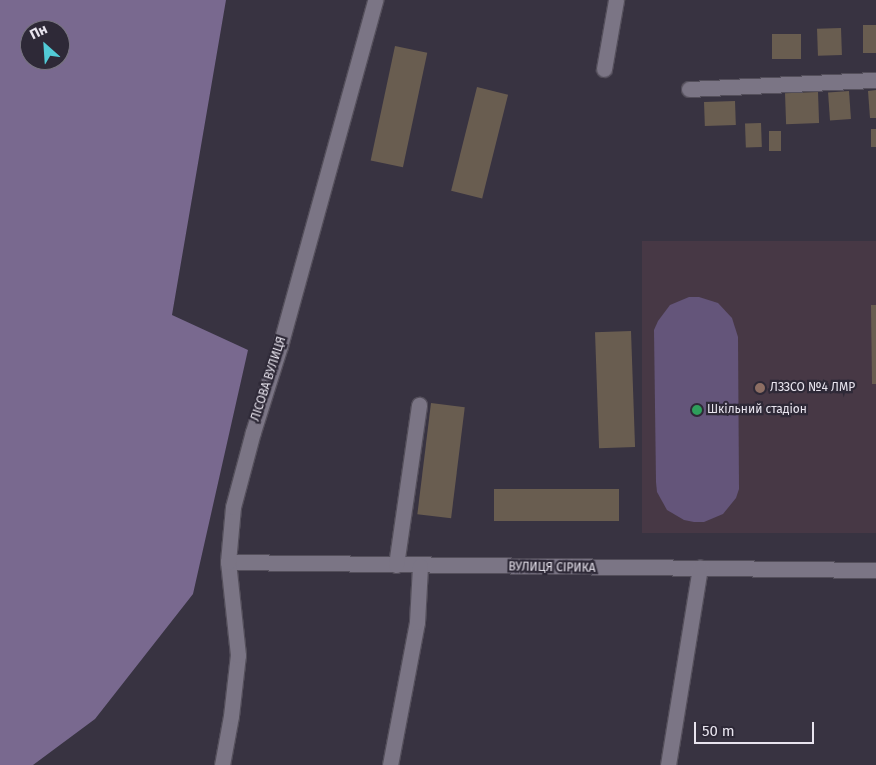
<!DOCTYPE html>
<meta charset="utf-8">
<style>
body{margin:0}
#map{position:relative;width:876px;height:765px;overflow:hidden;background:#383341;font-family:"Fira Sans",sans-serif}
div>[style]{position:absolute}
.education>*{inset:0;background:#473845;transform-origin:0 0}
.green>*{inset:0;background:#64557a}
.forest>*{inset:0;background:#79698f}
.building>*{inset:0;background:#695d50;transform-origin:0 0}
.roads{filter:drop-shadow(1px 0 #544f5b) drop-shadow(-1px 0 #544f5b) drop-shadow(0 1px #544f5b) drop-shadow(0 -1px #544f5b)}
.minor>*{height:15px;margin:-7.5px;padding:0 7.5px;transform-origin:7.5px;border-radius:7.5px;background:#7b7585}
.dots>*{width:14px;height:14px;translate:-50% -50%;box-sizing:border-box;border:2px solid #2e2937;border-radius:50%}
span{translate:-50% -50%;white-space:nowrap;text-align:center;line-height:1.15;-webkit-text-stroke:4.5px #2e2937;paint-order:stroke}
.street-label{font-size:12px;color:#e8e4ee}
.poi-label{font-size:12px;color:#e8e4ee}
.left{translate:0 -50%;text-align:left}
.north{position:absolute;left:20px;top:20px;width:50px;height:50px;box-sizing:border-box;background:#2e2937;border:1px solid #787480;border-radius:50%;rotate:334deg;font-size:14px;font-weight:700;line-height:20px;text-align:center;color:#e8e4ee}
.north::after{content:'';display:block;margin:auto;width:18px;height:22px;background:#52cbd7;clip-path:polygon(50% 0,100% 100%,50% 72%,0 100%)}
.scale{position:absolute;left:694px;top:722px;width:120px;height:22px;box-sizing:border-box;border:2px solid #e8e4ee;border-top:0;padding-left:6px;font-size:15px;line-height:18px;white-space:nowrap;color:#e8e4ee;-webkit-text-stroke:4px #2e2937;paint-order:stroke}
</style>
<div id="map">
<div class="education">
<i style="left:876px;top:241px;width:292px;height:234px;rotate:90deg"></i>
</div>
<div class="green">
<i style="clip-path:polygon(689px 297px,699px 297px,718px 303px,732px 318px,738px 337px,739px 489px,736px 498px,723px 514px,704px 522px,694px 522px,684px 520px,667px 510px,657px 492px,656px 482px,654px 330px,658px 321px,670px 305px)"></i>
</div>
<div class="forest">
<i style="clip-path:polygon(evenodd,0 0,226px 0,172px 315px,248px 350px,193px 594px,95px 719px,33px 765px,0 765px,0 0,30px 30px,60px 30px,60px 60px,30px 60px,30px 30px)"></i>
</div>
<div class="building">
<i style="left:876px;top:25px;width:28px;height:13px;rotate:90deg"></i>
<i style="left:841px;top:28px;width:27px;height:24px;rotate:88deg"></i>
<i style="left:772px;top:34px;width:29px;height:25px"></i>
<i style="left:395px;top:46px;width:33px;height:117px;rotate:12deg"></i>
<i style="left:477px;top:87px;width:32px;height:107px;rotate:14deg"></i>
<i style="clip-path:polygon(876px 90px,876px 118px,870px 118px,868px 91px)"></i>
<i style="left:849px;top:91px;width:28px;height:21px;rotate:86deg"></i>
<i style="left:818px;top:92px;width:31px;height:33px;rotate:88deg"></i>
<i style="left:735px;top:101px;width:24px;height:31px;rotate:88deg"></i>
<i style="left:761px;top:123px;width:24px;height:16px;rotate:88deg"></i>
<i style="left:871px;top:129px;width:5px;height:18px"></i>
<i style="left:769px;top:131px;width:12px;height:20px"></i>
<i style="clip-path:polygon(871px 305px,876px 305px,876px 384px,872px 384px)"></i>
<i style="left:631px;top:331px;width:116px;height:36px;rotate:88deg"></i>
<i style="left:431px;top:403px;width:34px;height:112px;rotate:7deg"></i>
<i style="left:494px;top:489px;width:125px;height:32px"></i>
</div>
<div class="roads">
<div class="minor">
<i style="left:604px;top:69px;width:70px;rotate:-80.1deg"></i>
<i style="left:689px;top:89px;width:187px;rotate:-2.8deg"></i>
<i style="left:228px;top:562px;width:648px;rotate:0.71deg"></i>
<i style="left:396px;top:565px;width:162px;rotate:-81.8deg"></i>
<i style="left:222px;top:765px;width:50px;rotate:-79.6deg"></i>
<i style="left:231px;top:716px;width:61px;rotate:-83.5deg"></i>
<i style="left:238px;top:655px;width:94px;rotate:-96.1deg"></i>
<i style="left:228px;top:562px;width:55px;rotate:-84.8deg"></i>
<i style="left:233px;top:507px;width:78px;rotate:-75.1deg"></i>
<i style="left:253px;top:432px;width:90px;rotate:-72.6deg"></i>
<i style="left:280px;top:346px;width:359px;rotate:-74.6deg"></i>
<i style="left:390px;top:765px;width:146px;rotate:-79.3deg"></i>
<i style="left:417px;top:622px;width:56px;rotate:-86.9deg"></i>
<i style="left:668px;top:765px;width:200px;rotate:-80.8deg"></i>
</div>
</div>
<div class="dots">
<i style="left:760px;top:388px;background:#8d6e63"></i>
<i style="left:697px;top:410px;background:#2e9e5b"></i>
</div>
<div class="street-label">
<span style="left:269px;top:379px;rotate:-72deg">ЛІСОВА ВУЛИЦЯ</span>
<span style="left:552px;top:568px;rotate:1deg">ВУЛИЦЯ СІРИКА</span>
</div>
<div class="poi-label">
<span class="left" style="left:770px;top:388px">ЛЗЗСО №4 ЛМР</span>
<span class="left" style="left:707px;top:410px">Шкільний стадіон</span>
</div>
<div class="north">Пн</div>
<div class="scale">50 m</div>
</div>
